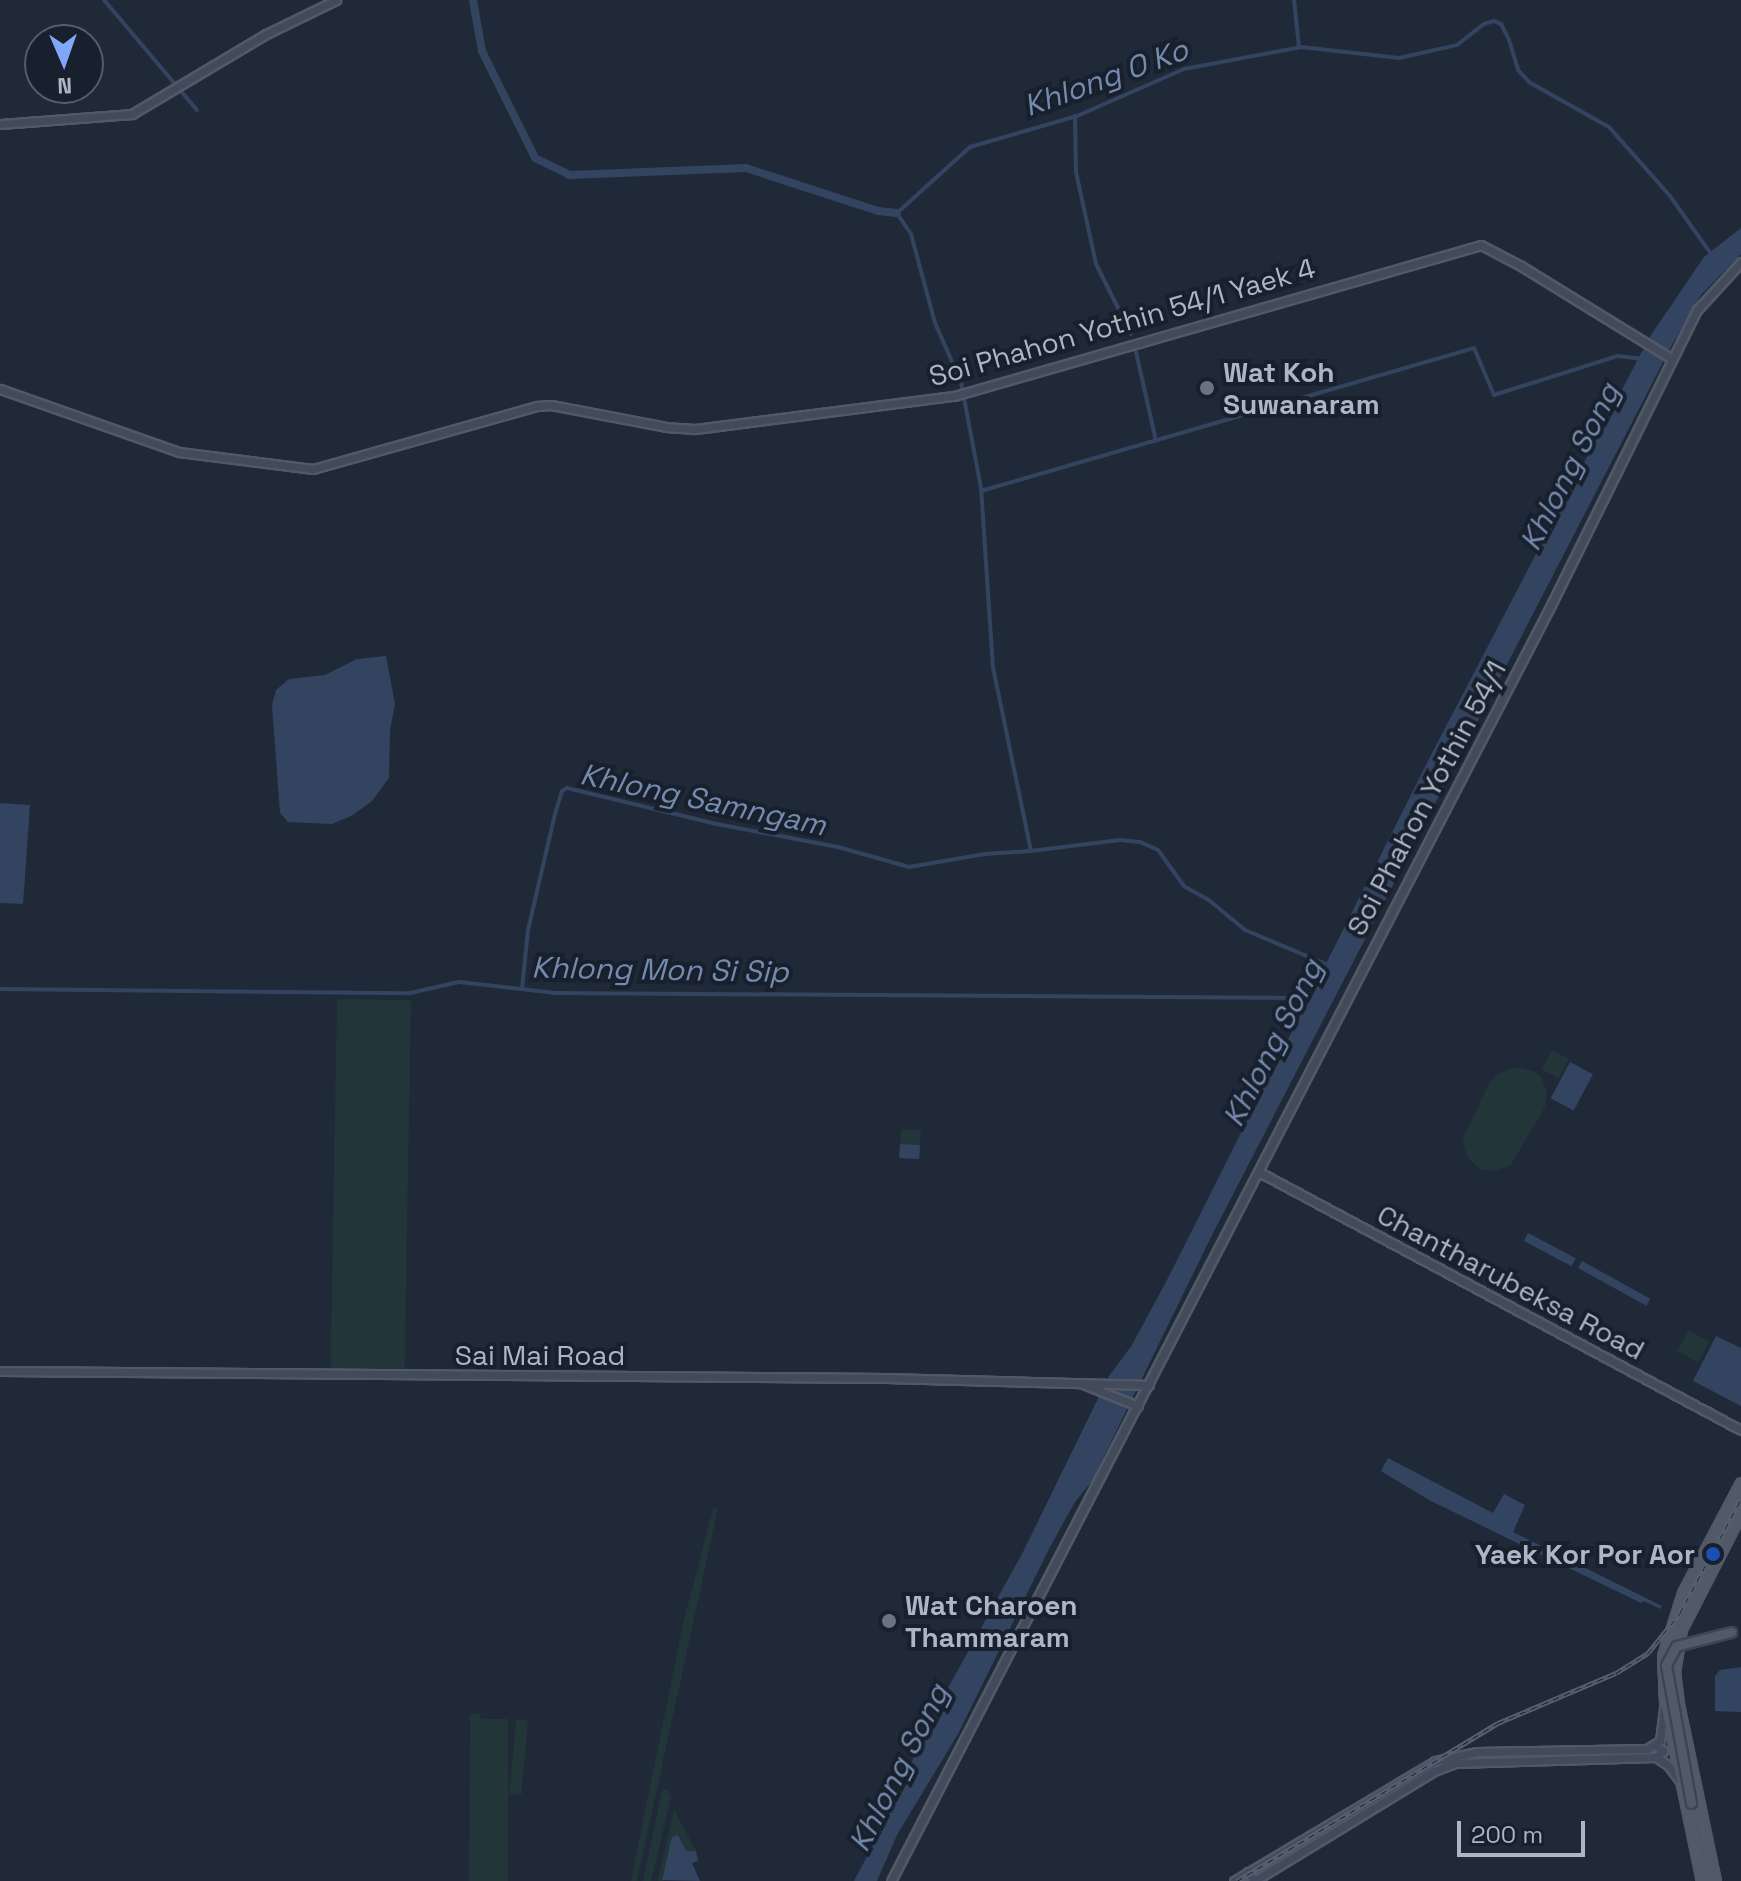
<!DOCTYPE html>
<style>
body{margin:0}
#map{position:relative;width:1741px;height:1881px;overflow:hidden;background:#202938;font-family:"Space Grotesk",sans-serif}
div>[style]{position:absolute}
.green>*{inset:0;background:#223539;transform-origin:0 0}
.water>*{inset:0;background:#334460;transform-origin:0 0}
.canal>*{height:4px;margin:-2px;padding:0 2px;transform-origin:2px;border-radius:2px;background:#334460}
.river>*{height:8px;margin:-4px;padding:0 4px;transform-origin:4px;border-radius:4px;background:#334460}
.roads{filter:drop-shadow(2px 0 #515966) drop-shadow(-2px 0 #515966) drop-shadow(0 2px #515966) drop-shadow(0 -2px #515966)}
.secondary>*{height:7px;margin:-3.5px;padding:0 3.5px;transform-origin:3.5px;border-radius:3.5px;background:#424a5c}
.primary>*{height:9px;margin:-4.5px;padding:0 4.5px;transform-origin:4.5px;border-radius:4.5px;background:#525a69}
.rail>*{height:5px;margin-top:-2.5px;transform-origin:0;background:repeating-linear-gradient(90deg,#19202d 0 6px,#565f70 0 12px);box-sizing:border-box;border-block:2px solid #565f70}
.bridges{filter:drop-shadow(2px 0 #3d4452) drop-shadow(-2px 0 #3d4452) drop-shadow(0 2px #3d4452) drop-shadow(0 -2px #3d4452)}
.primary-bridge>*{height:9px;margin:-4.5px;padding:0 4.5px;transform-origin:4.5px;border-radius:4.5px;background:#525a69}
.dots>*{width:22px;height:22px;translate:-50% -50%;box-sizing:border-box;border:4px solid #19202d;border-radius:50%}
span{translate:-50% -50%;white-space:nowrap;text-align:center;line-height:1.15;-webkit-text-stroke:8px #19202d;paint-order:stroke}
.street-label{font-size:28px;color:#aeb6c5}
.poi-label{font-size:28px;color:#aeb6c5;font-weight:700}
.left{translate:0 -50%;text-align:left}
.right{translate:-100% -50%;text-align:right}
.water-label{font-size:30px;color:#758bae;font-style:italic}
.north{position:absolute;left:24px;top:24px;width:80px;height:80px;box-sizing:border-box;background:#19202d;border:2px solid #555c6a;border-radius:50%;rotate:178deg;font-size:22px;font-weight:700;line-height:32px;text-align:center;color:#aeb6c5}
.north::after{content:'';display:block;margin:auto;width:28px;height:36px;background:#80a8f8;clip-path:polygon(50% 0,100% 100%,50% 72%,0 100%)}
.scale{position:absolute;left:1457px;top:1821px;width:128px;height:36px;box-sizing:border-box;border:4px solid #aeb6c5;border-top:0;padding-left:10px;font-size:24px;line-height:28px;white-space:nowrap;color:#aeb6c5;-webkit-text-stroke:6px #19202d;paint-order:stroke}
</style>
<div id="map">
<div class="green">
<i style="left:337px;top:999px;width:74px;height:369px;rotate:1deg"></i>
<i style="left:1552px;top:1050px;width:19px;height:22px;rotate:28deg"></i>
<i style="clip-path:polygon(1517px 1067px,1536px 1072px,1542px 1079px,1547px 1092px,1545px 1107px,1510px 1166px,1493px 1171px,1482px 1170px,1469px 1160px,1463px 1145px,1464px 1135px,1490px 1082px,1500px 1073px)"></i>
<i style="left:901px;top:1129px;width:20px;height:15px;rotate:3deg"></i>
<i style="left:1689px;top:1330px;width:24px;height:24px;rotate:30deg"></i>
<i style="clip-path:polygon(713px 1508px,725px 1511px,718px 1509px,717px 1513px,637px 1881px,631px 1881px,683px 1624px)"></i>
<i style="clip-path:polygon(470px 1714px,480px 1714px,481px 1719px,508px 1719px,508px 1881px,469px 1881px)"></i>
<i style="left:516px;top:1719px;width:12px;height:75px;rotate:5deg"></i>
<i style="clip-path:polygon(662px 1790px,668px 1790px,671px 1798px,651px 1881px,643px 1881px)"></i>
<i style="clip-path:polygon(674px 1809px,696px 1851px,686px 1851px,678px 1835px,663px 1872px,664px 1881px,658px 1881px)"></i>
</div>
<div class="water">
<i style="clip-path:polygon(1741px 228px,1741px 254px,1701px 295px,1672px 345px,1211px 1237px,1092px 1481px,1075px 1502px,1049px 1549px,958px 1734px,897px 1835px,877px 1881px,854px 1881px,900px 1794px,903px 1780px,938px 1706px,1023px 1552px,1109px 1376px,1132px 1345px,1167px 1280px,1431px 755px,1649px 338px,1704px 257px)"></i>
<i style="clip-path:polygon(386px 656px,395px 704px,390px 730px,389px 778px,372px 801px,351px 816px,332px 824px,288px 822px,280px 813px,272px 705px,276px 690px,289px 679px,325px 675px,357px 659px)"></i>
<i style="clip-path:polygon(0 803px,30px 805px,23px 904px,0 903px)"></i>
<i style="left:1570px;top:1062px;width:26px;height:41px;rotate:28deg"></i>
<i style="left:900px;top:1144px;width:20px;height:14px;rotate:3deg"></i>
<i style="left:1528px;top:1233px;width:54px;height:9px;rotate:28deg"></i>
<i style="left:1582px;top:1261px;width:78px;height:8px;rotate:29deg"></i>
<i style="clip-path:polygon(1716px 1336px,1741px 1348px,1741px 1406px,1693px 1381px)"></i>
<i style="clip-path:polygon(1388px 1458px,1493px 1513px,1504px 1494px,1525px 1505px,1513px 1532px,1662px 1606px,1660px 1609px,1644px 1601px,1641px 1603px,1429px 1500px,1381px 1471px)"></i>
<i style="clip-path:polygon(1741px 1667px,1741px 1712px,1715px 1711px,1715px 1676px,1720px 1670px)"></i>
<i style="clip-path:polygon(678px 1835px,686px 1851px,696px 1851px,698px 1861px,692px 1863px,700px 1881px,662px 1880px,672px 1837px)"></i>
</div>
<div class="canal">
<i style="left:104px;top:0;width:144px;rotate:49.8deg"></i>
<i style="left:1294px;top:0;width:47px;rotate:83.9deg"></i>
<i style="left:1075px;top:116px;width:56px;rotate:89deg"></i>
<i style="left:1076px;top:172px;width:94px;rotate:77.7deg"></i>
<i style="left:1096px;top:264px;width:78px;rotate:63.4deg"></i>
<i style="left:1136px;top:352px;width:91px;rotate:77.3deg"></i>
<i style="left:981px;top:491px;width:513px;rotate:-16.18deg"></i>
<i style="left:1474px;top:348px;width:51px;rotate:66.9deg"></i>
<i style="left:1494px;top:395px;width:130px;rotate:-17.5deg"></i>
<i style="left:1618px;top:356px;width:23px;rotate:7deg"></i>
<i style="left:1328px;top:965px;width:90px;rotate:-157.1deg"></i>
<i style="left:1245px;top:930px;width:47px;rotate:-140.2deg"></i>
<i style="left:1209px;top:900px;width:29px;rotate:-151deg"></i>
<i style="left:1184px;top:886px;width:44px;rotate:-125.8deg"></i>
<i style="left:1158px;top:850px;width:20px;rotate:-156deg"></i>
<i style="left:1140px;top:842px;width:20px;rotate:-174deg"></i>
<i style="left:1120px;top:840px;width:90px;rotate:173deg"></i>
<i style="left:1031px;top:851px;width:187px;rotate:-101.7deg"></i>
<i style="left:993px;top:668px;width:180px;rotate:-93.8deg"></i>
<i style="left:981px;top:488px;width:108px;rotate:-100.7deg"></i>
<i style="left:961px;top:382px;width:64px;rotate:-113.8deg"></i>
<i style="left:935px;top:323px;width:92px;rotate:-105.1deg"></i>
<i style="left:911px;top:234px;width:25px;rotate:-124deg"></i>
<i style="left:897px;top:213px;width:98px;rotate:-42.1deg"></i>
<i style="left:970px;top:147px;width:111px;rotate:-16.2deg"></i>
<i style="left:1077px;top:116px;width:117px;rotate:-23.7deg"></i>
<i style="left:1184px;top:69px;width:119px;rotate:-10.6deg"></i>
<i style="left:1301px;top:47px;width:99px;rotate:6.4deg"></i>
<i style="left:1399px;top:58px;width:59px;rotate:-12.6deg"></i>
<i style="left:1457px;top:45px;width:34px;rotate:-38deg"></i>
<i style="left:1484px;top:24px;width:10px;rotate:-17deg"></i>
<i style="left:1494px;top:21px;width:8px;rotate:23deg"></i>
<i style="left:1501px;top:24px;width:18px;rotate:63deg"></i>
<i style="left:1509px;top:40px;width:31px;rotate:73deg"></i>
<i style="left:1518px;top:70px;width:16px;rotate:47deg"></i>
<i style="left:1529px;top:82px;width:92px;rotate:29.4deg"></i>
<i style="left:1609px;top:127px;width:92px;rotate:48.5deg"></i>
<i style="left:1670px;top:196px;width:71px;rotate:54.7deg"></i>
<i style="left:0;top:989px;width:410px;rotate:0.6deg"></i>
<i style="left:410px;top:993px;width:50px;rotate:-12.7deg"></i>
<i style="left:459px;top:982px;width:97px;rotate:6.5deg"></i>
<i style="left:555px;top:993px;width:756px;rotate:0.38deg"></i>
<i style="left:522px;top:989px;width:59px;rotate:-84.2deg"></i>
<i style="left:528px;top:930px;width:119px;rotate:-76.9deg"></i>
<i style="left:555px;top:814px;width:24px;rotate:-73deg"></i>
<i style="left:562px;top:791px;width:6px;rotate:-31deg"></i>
<i style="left:567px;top:788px;width:154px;rotate:13.5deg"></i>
<i style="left:717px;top:824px;width:123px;rotate:10.8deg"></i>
<i style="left:838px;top:847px;width:74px;rotate:15.7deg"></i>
<i style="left:909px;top:867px;width:77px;rotate:-9.7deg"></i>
<i style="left:985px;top:854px;width:46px;rotate:-3.7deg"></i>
</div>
<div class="river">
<i style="left:473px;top:0;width:52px;rotate:80deg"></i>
<i style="left:482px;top:51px;width:119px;rotate:63.6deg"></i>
<i style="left:535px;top:158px;width:39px;rotate:26deg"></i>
<i style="left:570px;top:175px;width:176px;rotate:-2.3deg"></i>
<i style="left:746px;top:168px;width:139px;rotate:18deg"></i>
<i style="left:878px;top:211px;width:19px;rotate:6deg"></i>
</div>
<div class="roads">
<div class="secondary">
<i style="left:0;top:124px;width:132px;rotate:-4.3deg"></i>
<i style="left:132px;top:114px;width:156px;rotate:-30.8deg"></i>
<i style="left:266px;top:34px;width:78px;rotate:-25.9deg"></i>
<i style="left:0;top:389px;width:190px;rotate:19.4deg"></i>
<i style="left:179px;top:452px;width:135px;rotate:7.2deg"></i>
<i style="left:313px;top:469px;width:233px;rotate:-15.7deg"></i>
<i style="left:537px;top:406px;width:14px;rotate:-4deg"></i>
<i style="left:551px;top:405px;width:117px;rotate:10.8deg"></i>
<i style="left:666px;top:427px;width:29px;rotate:4deg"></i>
<i style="left:695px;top:429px;width:261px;rotate:-7.3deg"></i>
<i style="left:954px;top:396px;width:548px;rotate:-15.99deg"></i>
<i style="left:1481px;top:245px;width:45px;rotate:27.7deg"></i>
<i style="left:1521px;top:266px;width:177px;rotate:31.6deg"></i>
<i style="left:1259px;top:1172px;width:547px;rotate:28.16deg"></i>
<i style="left:0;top:1371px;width:886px;rotate:0.45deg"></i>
<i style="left:886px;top:1378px;width:263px;rotate:1.5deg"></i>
<i style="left:1083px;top:1384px;width:59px;rotate:21.8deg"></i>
<i style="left:1655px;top:1745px;width:10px;rotate:37deg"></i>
<i style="left:1663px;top:1751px;width:9px;rotate:139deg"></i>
<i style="left:1248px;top:1872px;width:11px;rotate:56deg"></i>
<i style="left:1254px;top:1881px;width:211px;rotate:-31.4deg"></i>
<i style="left:1434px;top:1771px;width:22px;rotate:-21deg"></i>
<i style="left:1455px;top:1763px;width:201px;rotate:-1.7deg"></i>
<i style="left:1656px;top:1757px;width:14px;rotate:34deg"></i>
<i style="left:1668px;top:1765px;width:20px;rotate:53deg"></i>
<i style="left:891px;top:1881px;width:1432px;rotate:-62.65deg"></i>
<i style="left:1549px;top:609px;width:334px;rotate:-63.7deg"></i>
<i style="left:1697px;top:310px;width:65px;rotate:-47.5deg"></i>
<i style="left:1234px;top:1881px;width:234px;rotate:-30.8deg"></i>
<i style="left:1435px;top:1761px;width:43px;rotate:-12.1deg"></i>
<i style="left:1477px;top:1752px;width:170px;rotate:-1deg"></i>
<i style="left:1647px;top:1749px;width:15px;rotate:-32deg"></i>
<i style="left:1660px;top:1741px;width:33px;rotate:-83deg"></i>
</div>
<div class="primary">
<i style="left:1702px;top:1881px;width:183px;rotate:-101.7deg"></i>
<i style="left:1665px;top:1702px;width:46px;rotate:-92.5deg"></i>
<i style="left:1663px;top:1656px;width:66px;rotate:-72.4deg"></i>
<i style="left:1683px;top:1593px;width:124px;rotate:-62.2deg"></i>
<i style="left:1715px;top:1881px;width:181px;rotate:-101.8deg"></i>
<i style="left:1678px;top:1704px;width:32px;rotate:-97deg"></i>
<i style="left:1674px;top:1672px;width:44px;rotate:-80.8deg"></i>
<i style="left:1681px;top:1629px;width:131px;rotate:-62.9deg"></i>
</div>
</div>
<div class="rail">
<i style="left:1237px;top:1881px;width:305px;rotate:-31.2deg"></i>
<i style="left:1498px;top:1723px;width:128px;rotate:-23deg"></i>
<i style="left:1616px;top:1673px;width:38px;rotate:-32deg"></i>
<i style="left:1648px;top:1653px;width:51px;rotate:-51.3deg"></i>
<i style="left:1680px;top:1613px;width:129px;rotate:-61.8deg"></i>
</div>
<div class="bridges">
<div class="primary-bridge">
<i style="left:1691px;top:1803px;width:140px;rotate:-100.3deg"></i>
<i style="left:1666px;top:1665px;width:21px;rotate:-62deg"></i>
<i style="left:1676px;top:1646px;width:57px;rotate:-14.3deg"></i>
</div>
</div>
<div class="dots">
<i style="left:1207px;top:388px;background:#6b7280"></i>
<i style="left:1713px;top:1554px;background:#1a4fb4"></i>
<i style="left:889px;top:1621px;background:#6b7280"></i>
</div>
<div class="street-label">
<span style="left:1122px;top:322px;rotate:-16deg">Soi Phahon Yothin 54/1 Yaek 4</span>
<span style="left:1426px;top:798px;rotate:-62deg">Soi Phahon Yothin 54/1</span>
<span style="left:1511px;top:1282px;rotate:28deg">Chantharubeksa Road</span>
<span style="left:540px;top:1355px">Sai Mai Road</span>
</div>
<div class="poi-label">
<span class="left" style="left:1223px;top:388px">Wat Koh<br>Suwanaram</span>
<span class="right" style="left:1695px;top:1554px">Yaek Kor Por Aor</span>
<span class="left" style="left:905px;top:1621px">Wat Charoen<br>Thammaram</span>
</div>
<div class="water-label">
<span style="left:1106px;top:78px;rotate:-20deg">Khlong O Ko</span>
<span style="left:1570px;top:467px;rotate:-63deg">Khlong Song</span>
<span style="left:703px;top:800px;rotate:12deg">Khlong Samngam</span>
<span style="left:660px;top:970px;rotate:1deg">Khlong Mon Si Sip</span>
<span style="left:1273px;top:1043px;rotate:-63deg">Khlong Song</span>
<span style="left:899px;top:1768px;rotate:-63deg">Khlong Song</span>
</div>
<div class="north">N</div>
<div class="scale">200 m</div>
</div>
